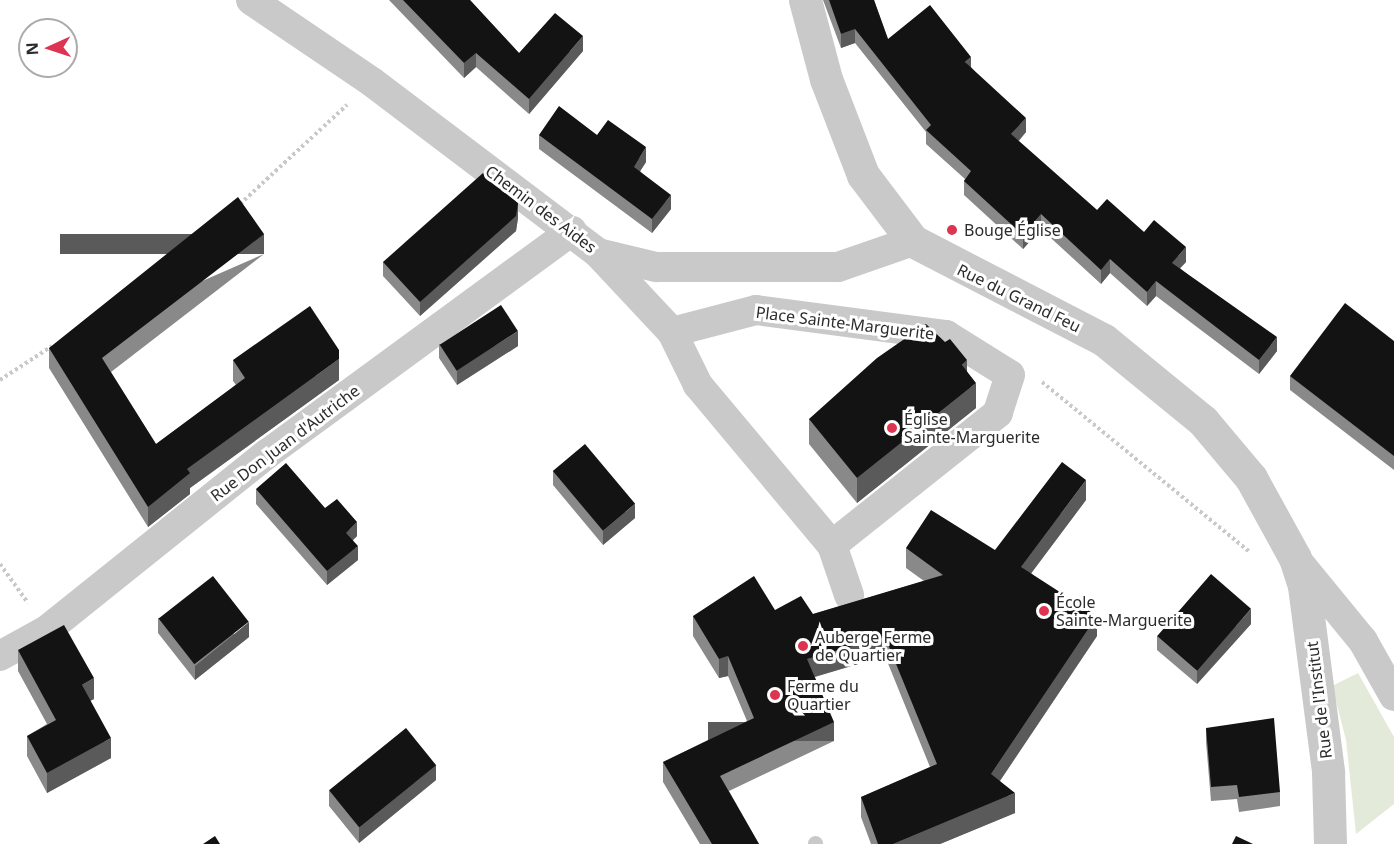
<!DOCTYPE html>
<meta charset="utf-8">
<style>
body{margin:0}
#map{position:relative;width:1394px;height:844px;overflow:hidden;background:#fff;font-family:"Noto Sans",sans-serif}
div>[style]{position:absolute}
.green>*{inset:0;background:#e4eada}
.path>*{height:4px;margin-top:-2px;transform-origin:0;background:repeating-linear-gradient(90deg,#c9c9c9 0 3px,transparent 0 6px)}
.service>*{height:15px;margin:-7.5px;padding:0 7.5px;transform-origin:7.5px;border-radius:7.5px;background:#c9c9c9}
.minor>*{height:30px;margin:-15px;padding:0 15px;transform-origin:15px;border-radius:15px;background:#c9c9c9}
.tertiary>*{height:33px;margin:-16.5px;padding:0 16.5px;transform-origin:16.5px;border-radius:16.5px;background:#c9c9c9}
.wall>*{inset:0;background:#898989}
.shaded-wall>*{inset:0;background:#5a5a5a;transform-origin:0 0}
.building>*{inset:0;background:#131313;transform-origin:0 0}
.dots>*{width:16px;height:16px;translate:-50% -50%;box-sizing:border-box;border:3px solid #fff;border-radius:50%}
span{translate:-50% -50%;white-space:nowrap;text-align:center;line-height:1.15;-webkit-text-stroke:6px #fff;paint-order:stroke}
.street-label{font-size:16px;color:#2c2c2c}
.poi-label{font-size:16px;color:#2c2c2c}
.left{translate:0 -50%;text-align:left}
.north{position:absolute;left:18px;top:18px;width:60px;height:60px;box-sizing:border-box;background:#fff;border:2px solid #ababab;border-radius:50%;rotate:267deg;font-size:16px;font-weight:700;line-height:24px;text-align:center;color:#2c2c2c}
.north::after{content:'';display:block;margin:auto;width:21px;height:27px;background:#dd3551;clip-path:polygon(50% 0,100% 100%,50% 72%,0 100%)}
</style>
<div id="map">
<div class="green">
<i style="clip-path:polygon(1358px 673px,1394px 737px,1394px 804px,1356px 834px,1346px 740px,1332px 686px)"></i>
</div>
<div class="path">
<i style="left:240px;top:204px;width:146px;rotate:-42.8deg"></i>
<i style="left:0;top:380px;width:62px;rotate:-33.2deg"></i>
<i style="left:1042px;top:382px;width:269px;rotate:39.3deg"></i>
<i style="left:0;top:564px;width:48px;rotate:54.3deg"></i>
</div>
<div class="service">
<i style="left:815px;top:843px;width:1px;rotate:90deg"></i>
</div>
<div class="minor">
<i style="left:251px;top:0;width:146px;rotate:34.1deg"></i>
<i style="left:372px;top:82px;width:283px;rotate:37.1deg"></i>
<i style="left:598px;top:253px;width:108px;rotate:46.9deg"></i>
<i style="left:672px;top:332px;width:59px;rotate:63.9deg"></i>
<i style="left:698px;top:385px;width:209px;rotate:50.1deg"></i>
<i style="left:832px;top:545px;width:53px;rotate:71.2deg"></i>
<i style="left:598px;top:253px;width:60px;rotate:13.6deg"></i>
<i style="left:656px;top:267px;width:182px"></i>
<i style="left:838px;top:267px;width:79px;rotate:-19.1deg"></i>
<i style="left:672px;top:332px;width:87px;rotate:-14.7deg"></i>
<i style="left:756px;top:310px;width:192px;rotate:7.5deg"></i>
<i style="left:946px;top:335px;width:75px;rotate:32deg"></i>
<i style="left:1010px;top:375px;width:40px;rotate:108deg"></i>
<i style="left:998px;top:413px;width:212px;rotate:141.5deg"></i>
<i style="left:1295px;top:558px;width:107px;rotate:50.7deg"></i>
<i style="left:1363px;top:641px;width:63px;rotate:60.6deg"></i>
<i style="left:0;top:656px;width:54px;rotate:-29deg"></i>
<i style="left:47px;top:630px;width:282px;rotate:-38.7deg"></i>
<i style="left:267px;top:454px;width:378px;rotate:-36.2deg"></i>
</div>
<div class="tertiary">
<i style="left:805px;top:0;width:82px;rotate:75.1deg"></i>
<i style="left:826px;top:79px;width:103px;rotate:68.9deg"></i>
<i style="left:863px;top:175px;width:83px;rotate:52.9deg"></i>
<i style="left:913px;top:241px;width:215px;rotate:27.4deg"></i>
<i style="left:1104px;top:340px;width:128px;rotate:39.3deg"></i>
<i style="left:1203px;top:421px;width:75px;rotate:49.9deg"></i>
<i style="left:1251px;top:478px;width:91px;rotate:61.2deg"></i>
<i style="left:1295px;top:558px;width:29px;rotate:72deg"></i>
<i style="left:1304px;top:586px;width:188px;rotate:82.6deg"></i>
<i style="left:1328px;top:772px;width:72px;rotate:88.4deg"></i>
</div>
<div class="wall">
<i style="clip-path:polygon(389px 0,470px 0,519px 53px,583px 51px,529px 114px,476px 67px,464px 78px)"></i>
<i style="clip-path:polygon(823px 0,874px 0,888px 39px,971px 67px,1026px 132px,1019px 141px,1097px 210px,1144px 232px,1186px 262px,1180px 268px,1277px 351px,1259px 374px,1156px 296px,1147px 306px,1110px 273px,1101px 284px,1041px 229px,1023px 249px,964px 195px,964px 181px,965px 179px,926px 144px,926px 132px,855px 43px,841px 48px)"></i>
<i style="clip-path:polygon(539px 135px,597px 135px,646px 162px,640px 171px,671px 209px,652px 233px,539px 149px)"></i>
<i style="clip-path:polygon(518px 218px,516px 231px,420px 316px,383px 276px,383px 262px)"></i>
<i style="clip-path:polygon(264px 254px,111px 372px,156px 444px,236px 385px,233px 381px,233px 360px,339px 380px,190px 488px,190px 494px,148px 527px,49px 368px,49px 348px)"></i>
<i style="clip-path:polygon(1394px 341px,1394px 470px,1290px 390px,1290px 376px)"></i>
<i style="clip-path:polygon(439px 344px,518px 346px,457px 385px,439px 358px)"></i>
<i style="clip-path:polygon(967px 372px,976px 408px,857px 503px,809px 444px,809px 419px)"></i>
<i style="clip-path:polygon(553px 471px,635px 518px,603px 545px,553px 485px)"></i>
<i style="clip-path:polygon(256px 489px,325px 508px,357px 536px,353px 540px,358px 560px,327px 585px,256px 504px)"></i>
<i style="clip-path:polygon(1086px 500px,1031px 573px,1097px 636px,1000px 781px,1015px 813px,940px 844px,871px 844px,861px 817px,861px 797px,930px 767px,885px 656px,815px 677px,834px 741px,729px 791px,759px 844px,700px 844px,663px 782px,663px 762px,747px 721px,728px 676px,719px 678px,693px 636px,693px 616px,813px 614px,924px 581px,906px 568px,906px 548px,995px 550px)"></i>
<i style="clip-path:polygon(158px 618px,249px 637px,195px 680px,158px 633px)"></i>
<i style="clip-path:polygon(1251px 624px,1197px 684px,1157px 650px,1157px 636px)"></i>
<i style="clip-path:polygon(18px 650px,94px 699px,90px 701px,111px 758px,47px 793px,27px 756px,27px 736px,47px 724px,18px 671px)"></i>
<i style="clip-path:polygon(1206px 728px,1280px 792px,1280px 806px,1239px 812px,1237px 799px,1211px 801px,1206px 742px)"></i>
<i style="clip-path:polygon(436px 780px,359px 843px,329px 806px,329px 791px)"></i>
</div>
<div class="shaded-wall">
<i style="clip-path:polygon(855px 29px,855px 43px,841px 48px,841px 34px)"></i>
<i style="clip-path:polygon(583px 36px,583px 51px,529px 114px,529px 99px)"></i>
<i style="clip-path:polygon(476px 53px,476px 67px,464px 78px,464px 63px)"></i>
<i style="clip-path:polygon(971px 57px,971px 71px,965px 62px)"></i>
<i style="clip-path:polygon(1026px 118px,1026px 132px,1011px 149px,1011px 134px)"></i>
<i style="clip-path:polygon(646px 147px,646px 162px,634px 181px,634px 167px)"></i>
<i style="clip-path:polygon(671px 195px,671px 209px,652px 233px,652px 219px)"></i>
<i style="clip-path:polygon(518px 203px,518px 218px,516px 231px,420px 316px,420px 302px)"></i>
<i style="clip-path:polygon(1041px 214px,1041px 229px,1023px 249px,1023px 235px)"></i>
<i style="left:264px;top:234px;width:20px;height:204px;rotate:90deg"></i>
<i style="clip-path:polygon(1186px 247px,1186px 262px,1172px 277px,1172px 263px)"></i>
<i style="clip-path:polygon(1110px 259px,1110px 273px,1101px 284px,1101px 270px)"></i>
<i style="clip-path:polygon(1156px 281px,1156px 296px,1147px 306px,1147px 292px)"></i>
<i style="clip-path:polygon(518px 331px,518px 346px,457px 385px,457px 370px)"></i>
<i style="clip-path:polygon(1277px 337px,1277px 351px,1259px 374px,1259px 360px)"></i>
<i style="clip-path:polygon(339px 359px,339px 380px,190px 488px,190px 494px,148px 527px,148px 507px,187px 469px)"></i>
<i style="clip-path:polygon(967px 360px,967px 385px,962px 365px)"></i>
<i style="clip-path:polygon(976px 383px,976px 408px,857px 503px,857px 478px)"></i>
<i style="clip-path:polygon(1086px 480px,1086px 500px,1021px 587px,1021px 567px)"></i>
<i style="clip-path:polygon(635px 504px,635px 518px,603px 545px,603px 531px)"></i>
<i style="clip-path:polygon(357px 522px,357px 536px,346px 547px,346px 533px)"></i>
<i style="clip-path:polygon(358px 546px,358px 560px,327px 585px,327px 571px)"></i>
<i style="clip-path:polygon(1251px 609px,1251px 624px,1197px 684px,1197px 670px)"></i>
<i style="clip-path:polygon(1097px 616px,1097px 636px,991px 794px,991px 774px)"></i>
<i style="clip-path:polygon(249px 622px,249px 637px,195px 680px,195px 666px)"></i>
<i style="clip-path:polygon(885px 637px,885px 656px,807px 679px,807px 659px)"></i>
<i style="clip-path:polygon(728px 656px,728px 676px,719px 678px,719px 659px)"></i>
<i style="clip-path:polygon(94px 678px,94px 699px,82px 705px,82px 685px)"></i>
<i style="left:834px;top:722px;width:19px;height:126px;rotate:90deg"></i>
<i style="clip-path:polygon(111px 738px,111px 758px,47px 793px,47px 773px)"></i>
<i style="clip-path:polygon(436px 765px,436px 780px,359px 843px,359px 828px)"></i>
<i style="clip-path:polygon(1015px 793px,1015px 813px,940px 844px,893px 844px)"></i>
</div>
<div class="building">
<i style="clip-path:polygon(403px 0,470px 0,519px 53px,555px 13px,583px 36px,529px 99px,476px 53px,464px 63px)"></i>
<i style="clip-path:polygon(829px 0,874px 0,888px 39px,930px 5px,971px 57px,965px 62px,1026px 118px,1011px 134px,1097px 210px,1107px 199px,1144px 232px,1154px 220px,1186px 247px,1172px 263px,1277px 337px,1259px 360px,1156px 281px,1147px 292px,1110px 259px,1101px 270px,1041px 214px,1023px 235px,964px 181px,971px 171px,926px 130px,931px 125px,855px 29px,841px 34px)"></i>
<i style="clip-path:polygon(559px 106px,597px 135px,608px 120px,646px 147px,634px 167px,671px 195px,652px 219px,539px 135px)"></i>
<i style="clip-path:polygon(483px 173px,518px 203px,516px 216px,420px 302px,383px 262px)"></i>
<i style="clip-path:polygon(238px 197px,264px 234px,102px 358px,156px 444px,245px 378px,233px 360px,310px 306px,339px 350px,339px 359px,187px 469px,190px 473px,148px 507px,49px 348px)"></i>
<i style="clip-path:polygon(1345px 303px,1394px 341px,1394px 456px,1290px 376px)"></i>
<i style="left:501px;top:305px;width:31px;height:73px;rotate:57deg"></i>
<i style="clip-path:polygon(926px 324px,945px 342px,950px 339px,967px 360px,962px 365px,976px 383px,857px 478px,809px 419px,877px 358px)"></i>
<i style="left:585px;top:444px;width:78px;height:42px;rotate:50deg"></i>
<i style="clip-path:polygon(1062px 462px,1086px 480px,1021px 567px,1097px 616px,991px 774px,1015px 793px,893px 844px,878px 844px,861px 797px,937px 764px,885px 637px,807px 659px,834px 722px,720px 776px,759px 844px,712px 844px,663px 762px,754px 718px,728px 656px,719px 659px,693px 616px,754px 576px,775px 610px,801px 596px,813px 614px,943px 575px,906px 548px,931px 510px,995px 550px)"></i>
<i style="clip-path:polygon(286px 463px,325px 508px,337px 499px,357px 522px,346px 533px,358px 546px,327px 571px,256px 489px)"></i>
<i style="left:1211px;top:574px;width:53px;height:82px;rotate:41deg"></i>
<i style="left:213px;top:576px;width:58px;height:69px;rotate:52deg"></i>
<i style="clip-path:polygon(64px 625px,94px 678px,82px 685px,111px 738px,47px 773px,27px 736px,56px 720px,18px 650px)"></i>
<i style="clip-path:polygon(1274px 718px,1280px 792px,1239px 797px,1237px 785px,1211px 787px,1206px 728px)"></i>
<i style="left:406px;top:728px;width:48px;height:99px;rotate:51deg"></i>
<i style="clip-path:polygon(215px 836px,220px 844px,203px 844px)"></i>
<i style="clip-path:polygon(1236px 836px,1253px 844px,1232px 844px)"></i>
</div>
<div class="dots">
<i style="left:952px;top:230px;background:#dd3551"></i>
<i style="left:892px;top:428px;background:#dd3551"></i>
<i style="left:1044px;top:611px;background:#dd3551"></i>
<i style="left:803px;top:646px;background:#dd3551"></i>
<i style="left:775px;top:695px;background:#dd3551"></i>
</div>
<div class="street-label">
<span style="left:541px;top:209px;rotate:37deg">Chemin des Aides</span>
<span style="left:1019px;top:298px;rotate:26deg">Rue du Grand Feu</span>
<span style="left:845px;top:323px;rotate:7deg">Place Sainte-Marguerite</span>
<span style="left:285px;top:443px;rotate:-37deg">Rue Don Juan d'Autriche</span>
<span style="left:1319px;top:700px;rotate:-97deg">Rue de l'Institut</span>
</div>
<div class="poi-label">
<span class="left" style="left:964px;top:230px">Bouge Église</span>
<span class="left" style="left:904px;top:428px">Église<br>Sainte-Marguerite</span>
<span class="left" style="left:1056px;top:611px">École<br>Sainte-Marguerite</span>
<span class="left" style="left:815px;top:646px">Auberge Ferme<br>de Quartier</span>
<span class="left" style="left:787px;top:695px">Ferme du<br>Quartier</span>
</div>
<div class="north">N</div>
</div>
